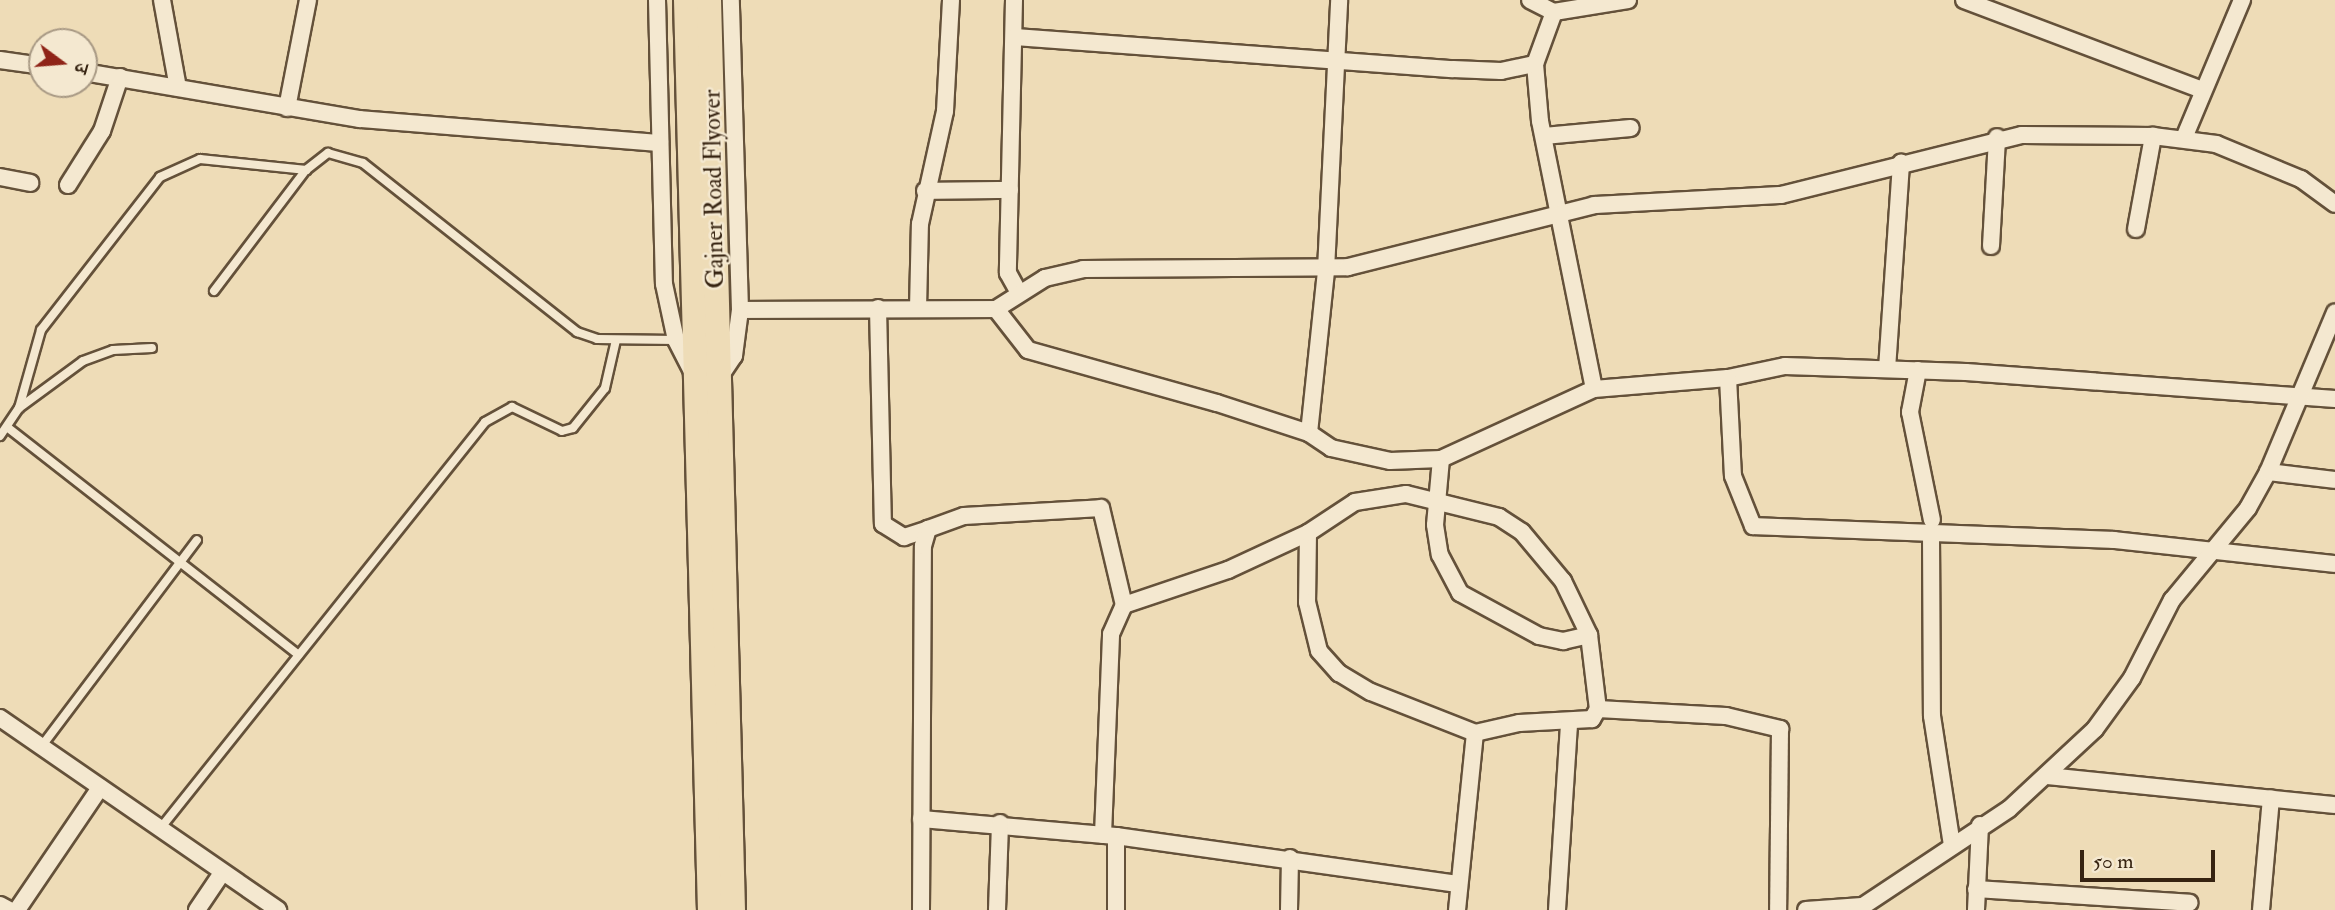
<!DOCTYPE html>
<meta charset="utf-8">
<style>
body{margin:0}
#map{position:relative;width:2335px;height:910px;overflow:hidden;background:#eedcb7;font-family:"IM FELL Double Pica","Noto Serif Devanagari",serif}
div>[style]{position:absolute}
.roads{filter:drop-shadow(2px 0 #64513a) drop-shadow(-2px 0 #64513a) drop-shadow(0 2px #64513a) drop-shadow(0 -2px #64513a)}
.lane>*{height:8px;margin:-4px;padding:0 4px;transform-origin:4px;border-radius:4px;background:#f4e8d0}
.street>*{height:16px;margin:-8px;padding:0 8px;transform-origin:8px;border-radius:8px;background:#f4e8d0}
.primary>*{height:24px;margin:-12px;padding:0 12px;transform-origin:12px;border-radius:12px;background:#eedcb7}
span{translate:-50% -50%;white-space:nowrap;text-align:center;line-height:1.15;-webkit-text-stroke:5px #f4e8d0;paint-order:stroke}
.street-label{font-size:24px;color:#362311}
.north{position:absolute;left:28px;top:28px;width:70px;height:70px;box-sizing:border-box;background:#f4e8d0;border:2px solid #a89984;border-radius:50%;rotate:106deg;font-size:19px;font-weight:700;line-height:28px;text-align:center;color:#362311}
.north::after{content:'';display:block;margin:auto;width:24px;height:32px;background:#8f2418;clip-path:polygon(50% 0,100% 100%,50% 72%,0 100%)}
.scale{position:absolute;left:2080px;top:850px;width:135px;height:32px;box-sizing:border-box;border:4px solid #362311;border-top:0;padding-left:9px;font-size:21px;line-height:24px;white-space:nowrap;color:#362311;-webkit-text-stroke:5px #f4e8d0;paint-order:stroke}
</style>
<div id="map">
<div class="roads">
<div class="lane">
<i style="left:214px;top:291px;width:152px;rotate:-52.8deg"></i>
<i style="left:306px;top:170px;width:28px;rotate:-38deg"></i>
<i style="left:328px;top:153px;width:36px;rotate:16deg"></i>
<i style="left:363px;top:163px;width:273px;rotate:38.3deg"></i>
<i style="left:577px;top:332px;width:21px;rotate:19deg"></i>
<i style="left:597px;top:339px;width:79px;rotate:0.7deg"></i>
<i style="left:19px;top:408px;width:81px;rotate:-74.2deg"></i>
<i style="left:41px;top:330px;width:194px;rotate:-52.1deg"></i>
<i style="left:160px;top:177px;width:44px;rotate:-24.2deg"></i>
<i style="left:200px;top:159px;width:107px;rotate:5.9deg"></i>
<i style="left:7px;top:427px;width:370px;rotate:38deg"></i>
<i style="left:0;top:436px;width:34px;rotate:-56deg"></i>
<i style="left:19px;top:408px;width:79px;rotate:-36.3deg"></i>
<i style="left:83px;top:361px;width:32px;rotate:-20deg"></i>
<i style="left:113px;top:350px;width:39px;rotate:-3deg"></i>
<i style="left:41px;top:747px;width:259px;rotate:-53deg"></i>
<i style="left:159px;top:830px;width:522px;rotate:-51.37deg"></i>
<i style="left:485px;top:422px;width:31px;rotate:-29deg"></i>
<i style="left:512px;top:407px;width:55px;rotate:25.6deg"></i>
<i style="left:562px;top:431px;width:11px;rotate:-15deg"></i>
<i style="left:573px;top:428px;width:51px;rotate:-51.3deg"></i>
<i style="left:605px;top:388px;width:49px;rotate:-77.1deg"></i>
</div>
<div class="street">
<i style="left:162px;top:0;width:89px;rotate:79.7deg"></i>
<i style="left:657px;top:0;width:284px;rotate:88.6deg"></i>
<i style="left:664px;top:284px;width:57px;rotate:77.9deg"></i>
<i style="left:676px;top:340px;width:37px;rotate:63deg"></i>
<i style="left:1014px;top:0;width:273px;rotate:91.3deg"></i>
<i style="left:1008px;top:273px;width:23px;rotate:61deg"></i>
<i style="left:1530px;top:0;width:27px;rotate:27deg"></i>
<i style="left:1554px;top:12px;width:75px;rotate:-9.2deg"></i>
<i style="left:1964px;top:0;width:254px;rotate:20.7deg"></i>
<i style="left:1554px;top:12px;width:55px;rotate:110.1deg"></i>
<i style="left:1535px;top:64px;width:57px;rotate:85deg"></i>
<i style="left:1540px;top:121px;width:273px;rotate:78.6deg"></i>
<i style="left:1015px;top:37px;width:439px;rotate:4.2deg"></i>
<i style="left:1453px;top:69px;width:48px;rotate:2.4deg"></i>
<i style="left:1501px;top:71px;width:35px;rotate:-12deg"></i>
<i style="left:0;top:60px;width:42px;rotate:8.1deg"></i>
<i style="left:84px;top:72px;width:280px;rotate:9.7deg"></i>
<i style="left:360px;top:119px;width:301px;rotate:4.6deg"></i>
<i style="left:287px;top:108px;width:110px;rotate:-79deg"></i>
<i style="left:1544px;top:136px;width:87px;rotate:-5.3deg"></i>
<i style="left:2184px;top:138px;width:150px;rotate:-67.2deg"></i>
<i style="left:0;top:177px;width:31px;rotate:11deg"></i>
<i style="left:68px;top:185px;width:64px;rotate:-57.8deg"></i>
<i style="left:102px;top:131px;width:57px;rotate:-71.6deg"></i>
<i style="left:925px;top:191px;width:85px;rotate:-0.7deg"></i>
<i style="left:2136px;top:229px;width:95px;rotate:-79.6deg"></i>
<i style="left:1991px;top:246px;width:109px;rotate:-86.8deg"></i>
<i style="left:878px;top:308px;width:216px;rotate:88.7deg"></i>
<i style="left:883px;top:524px;width:25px;rotate:32deg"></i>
<i style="left:904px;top:537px;width:25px;rotate:-18deg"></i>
<i style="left:918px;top:309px;width:85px;rotate:-88.7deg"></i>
<i style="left:920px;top:224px;width:116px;rotate:-77.5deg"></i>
<i style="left:945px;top:111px;width:111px;rotate:-86.9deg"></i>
<i style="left:996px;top:309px;width:58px;rotate:-32.3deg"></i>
<i style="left:1045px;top:278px;width:39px;rotate:-13deg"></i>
<i style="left:1083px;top:269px;width:265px;rotate:-0.4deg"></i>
<i style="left:1348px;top:267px;width:254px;rotate:-14.1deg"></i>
<i style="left:1594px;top:205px;width:187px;rotate:-3.1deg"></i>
<i style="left:1781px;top:195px;width:248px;rotate:-14deg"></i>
<i style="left:2022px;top:135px;width:131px;rotate:0.4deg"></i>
<i style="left:2153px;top:136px;width:64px;rotate:7.2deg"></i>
<i style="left:2216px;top:144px;width:92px;rotate:22.4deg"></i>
<i style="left:2301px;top:179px;width:42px;rotate:36.3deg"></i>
<i style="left:740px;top:310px;width:256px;rotate:-0.2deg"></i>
<i style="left:996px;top:309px;width:52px;rotate:52deg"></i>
<i style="left:1028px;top:350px;width:196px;rotate:15.7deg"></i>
<i style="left:1217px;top:403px;width:97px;rotate:18.1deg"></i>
<i style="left:1309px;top:433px;width:27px;rotate:34deg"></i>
<i style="left:1331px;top:448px;width:60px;rotate:12.4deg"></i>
<i style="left:1390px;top:461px;width:51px;rotate:-2.2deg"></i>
<i style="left:1441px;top:459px;width:168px;rotate:-24.6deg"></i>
<i style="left:1594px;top:389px;width:134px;rotate:-4.7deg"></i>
<i style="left:1728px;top:378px;width:58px;rotate:-11.9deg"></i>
<i style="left:1785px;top:366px;width:181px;rotate:1.9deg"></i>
<i style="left:1966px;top:372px;width:370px;rotate:4.2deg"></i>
<i style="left:1887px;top:369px;width:207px;rotate:-86.1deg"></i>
<i style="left:1918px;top:370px;width:43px;rotate:100.8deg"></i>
<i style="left:1910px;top:412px;width:110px;rotate:78.5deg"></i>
<i style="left:719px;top:378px;width:27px;rotate:-56deg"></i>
<i style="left:734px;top:356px;width:46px;rotate:-82.6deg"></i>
<i style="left:740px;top:310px;width:310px;rotate:-91.7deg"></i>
<i style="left:1728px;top:378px;width:98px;rotate:87.1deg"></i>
<i style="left:1733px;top:476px;width:54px;rotate:68.2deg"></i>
<i style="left:1753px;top:526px;width:361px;rotate:2.2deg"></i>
<i style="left:2114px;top:540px;width:222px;rotate:6.2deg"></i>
<i style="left:1309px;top:433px;width:164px;rotate:-84deg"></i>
<i style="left:1326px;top:270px;width:270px;rotate:-87.2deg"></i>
<i style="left:1441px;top:459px;width:66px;rotate:95.2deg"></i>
<i style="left:1435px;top:525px;width:30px;rotate:81deg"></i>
<i style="left:1440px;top:555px;width:43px;rotate:62.2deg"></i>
<i style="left:1460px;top:593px;width:90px;rotate:28.6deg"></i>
<i style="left:1539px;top:636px;width:25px;rotate:12deg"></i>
<i style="left:1563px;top:641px;width:27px;rotate:-13deg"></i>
<i style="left:2268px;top:472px;width:67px;rotate:6.8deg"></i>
<i style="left:1308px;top:533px;width:69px;rotate:90.8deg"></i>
<i style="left:1307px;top:602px;width:50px;rotate:76.2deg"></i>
<i style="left:1319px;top:651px;width:30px;rotate:48deg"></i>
<i style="left:1339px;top:673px;width:37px;rotate:31deg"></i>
<i style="left:1371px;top:692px;width:112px;rotate:21.5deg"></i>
<i style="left:1475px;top:733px;width:178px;rotate:95.8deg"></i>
<i style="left:1931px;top:535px;width:181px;rotate:89.7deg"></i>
<i style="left:1932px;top:716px;width:131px;rotate:81.2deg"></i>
<i style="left:1598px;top:709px;width:128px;rotate:3.1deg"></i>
<i style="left:1726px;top:716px;width:56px;rotate:13.5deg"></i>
<i style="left:1780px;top:729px;width:181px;rotate:90.6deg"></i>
<i style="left:0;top:718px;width:338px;rotate:34.6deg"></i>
<i style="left:2048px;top:776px;width:288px;rotate:5.8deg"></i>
<i style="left:921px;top:819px;width:196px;rotate:5deg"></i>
<i style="left:1116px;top:836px;width:345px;rotate:8deg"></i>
<i style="left:1103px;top:835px;width:201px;rotate:-87.7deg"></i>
<i style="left:1111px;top:634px;width:32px;rotate:-66deg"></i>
<i style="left:1124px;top:605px;width:110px;rotate:-18.6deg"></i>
<i style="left:1228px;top:570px;width:88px;rotate:-24.8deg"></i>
<i style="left:1308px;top:533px;width:56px;rotate:-33.4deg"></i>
<i style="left:1355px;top:502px;width:52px;rotate:-8.9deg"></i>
<i style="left:1406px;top:494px;width:96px;rotate:13.9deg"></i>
<i style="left:1499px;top:517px;width:27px;rotate:33deg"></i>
<i style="left:1522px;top:532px;width:64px;rotate:50.1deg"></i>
<i style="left:1563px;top:581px;width:60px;rotate:64.3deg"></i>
<i style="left:1589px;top:635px;width:75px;rotate:83.1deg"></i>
<i style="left:1598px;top:709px;width:12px;rotate:121deg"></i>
<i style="left:1592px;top:719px;width:73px;rotate:176.9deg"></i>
<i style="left:1519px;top:723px;width:45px;rotate:167.2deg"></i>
<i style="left:1976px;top:889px;width:214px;rotate:3.7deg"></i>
<i style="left:0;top:905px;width:10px;rotate:29deg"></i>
<i style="left:17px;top:910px;width:148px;rotate:-55.8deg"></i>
<i style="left:197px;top:910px;width:45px;rotate:-56deg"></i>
<i style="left:921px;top:910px;width:364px;rotate:-89.7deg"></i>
<i style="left:923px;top:546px;width:18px;rotate:-74deg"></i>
<i style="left:928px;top:529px;width:38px;rotate:-20deg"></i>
<i style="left:964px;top:516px;width:137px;rotate:-3.3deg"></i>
<i style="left:1101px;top:508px;width:100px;rotate:76.7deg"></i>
<i style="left:997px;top:910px;width:87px;rotate:-88deg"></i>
<i style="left:1116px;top:910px;width:74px;rotate:-90deg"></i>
<i style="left:1289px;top:910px;width:52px;rotate:-88.9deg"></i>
<i style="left:1557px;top:910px;width:187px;rotate:-86.3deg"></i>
<i style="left:1806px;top:910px;width:56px;rotate:-4.1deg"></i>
<i style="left:1857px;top:910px;width:182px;rotate:-33.6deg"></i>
<i style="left:2009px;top:809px;width:117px;rotate:-42.9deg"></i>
<i style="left:2095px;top:729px;width:63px;rotate:-54deg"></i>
<i style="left:2132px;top:678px;width:88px;rotate:-62.9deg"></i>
<i style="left:2172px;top:600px;width:119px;rotate:-50.4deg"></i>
<i style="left:2248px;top:508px;width:41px;rotate:-60.9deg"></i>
<i style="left:2268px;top:472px;width:173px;rotate:-67.2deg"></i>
<i style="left:1976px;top:910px;width:85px;rotate:-87.3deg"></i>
<i style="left:2261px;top:910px;width:112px;rotate:-84.9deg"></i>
</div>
<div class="primary">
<i style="left:686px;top:0;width:910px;rotate:88.49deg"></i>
<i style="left:709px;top:0;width:910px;rotate:88.49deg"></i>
</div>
</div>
<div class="street-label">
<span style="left:714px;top:189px;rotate:-91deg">Gajner Road Flyover</span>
</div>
<div class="north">उ</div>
<div class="scale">50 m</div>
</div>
